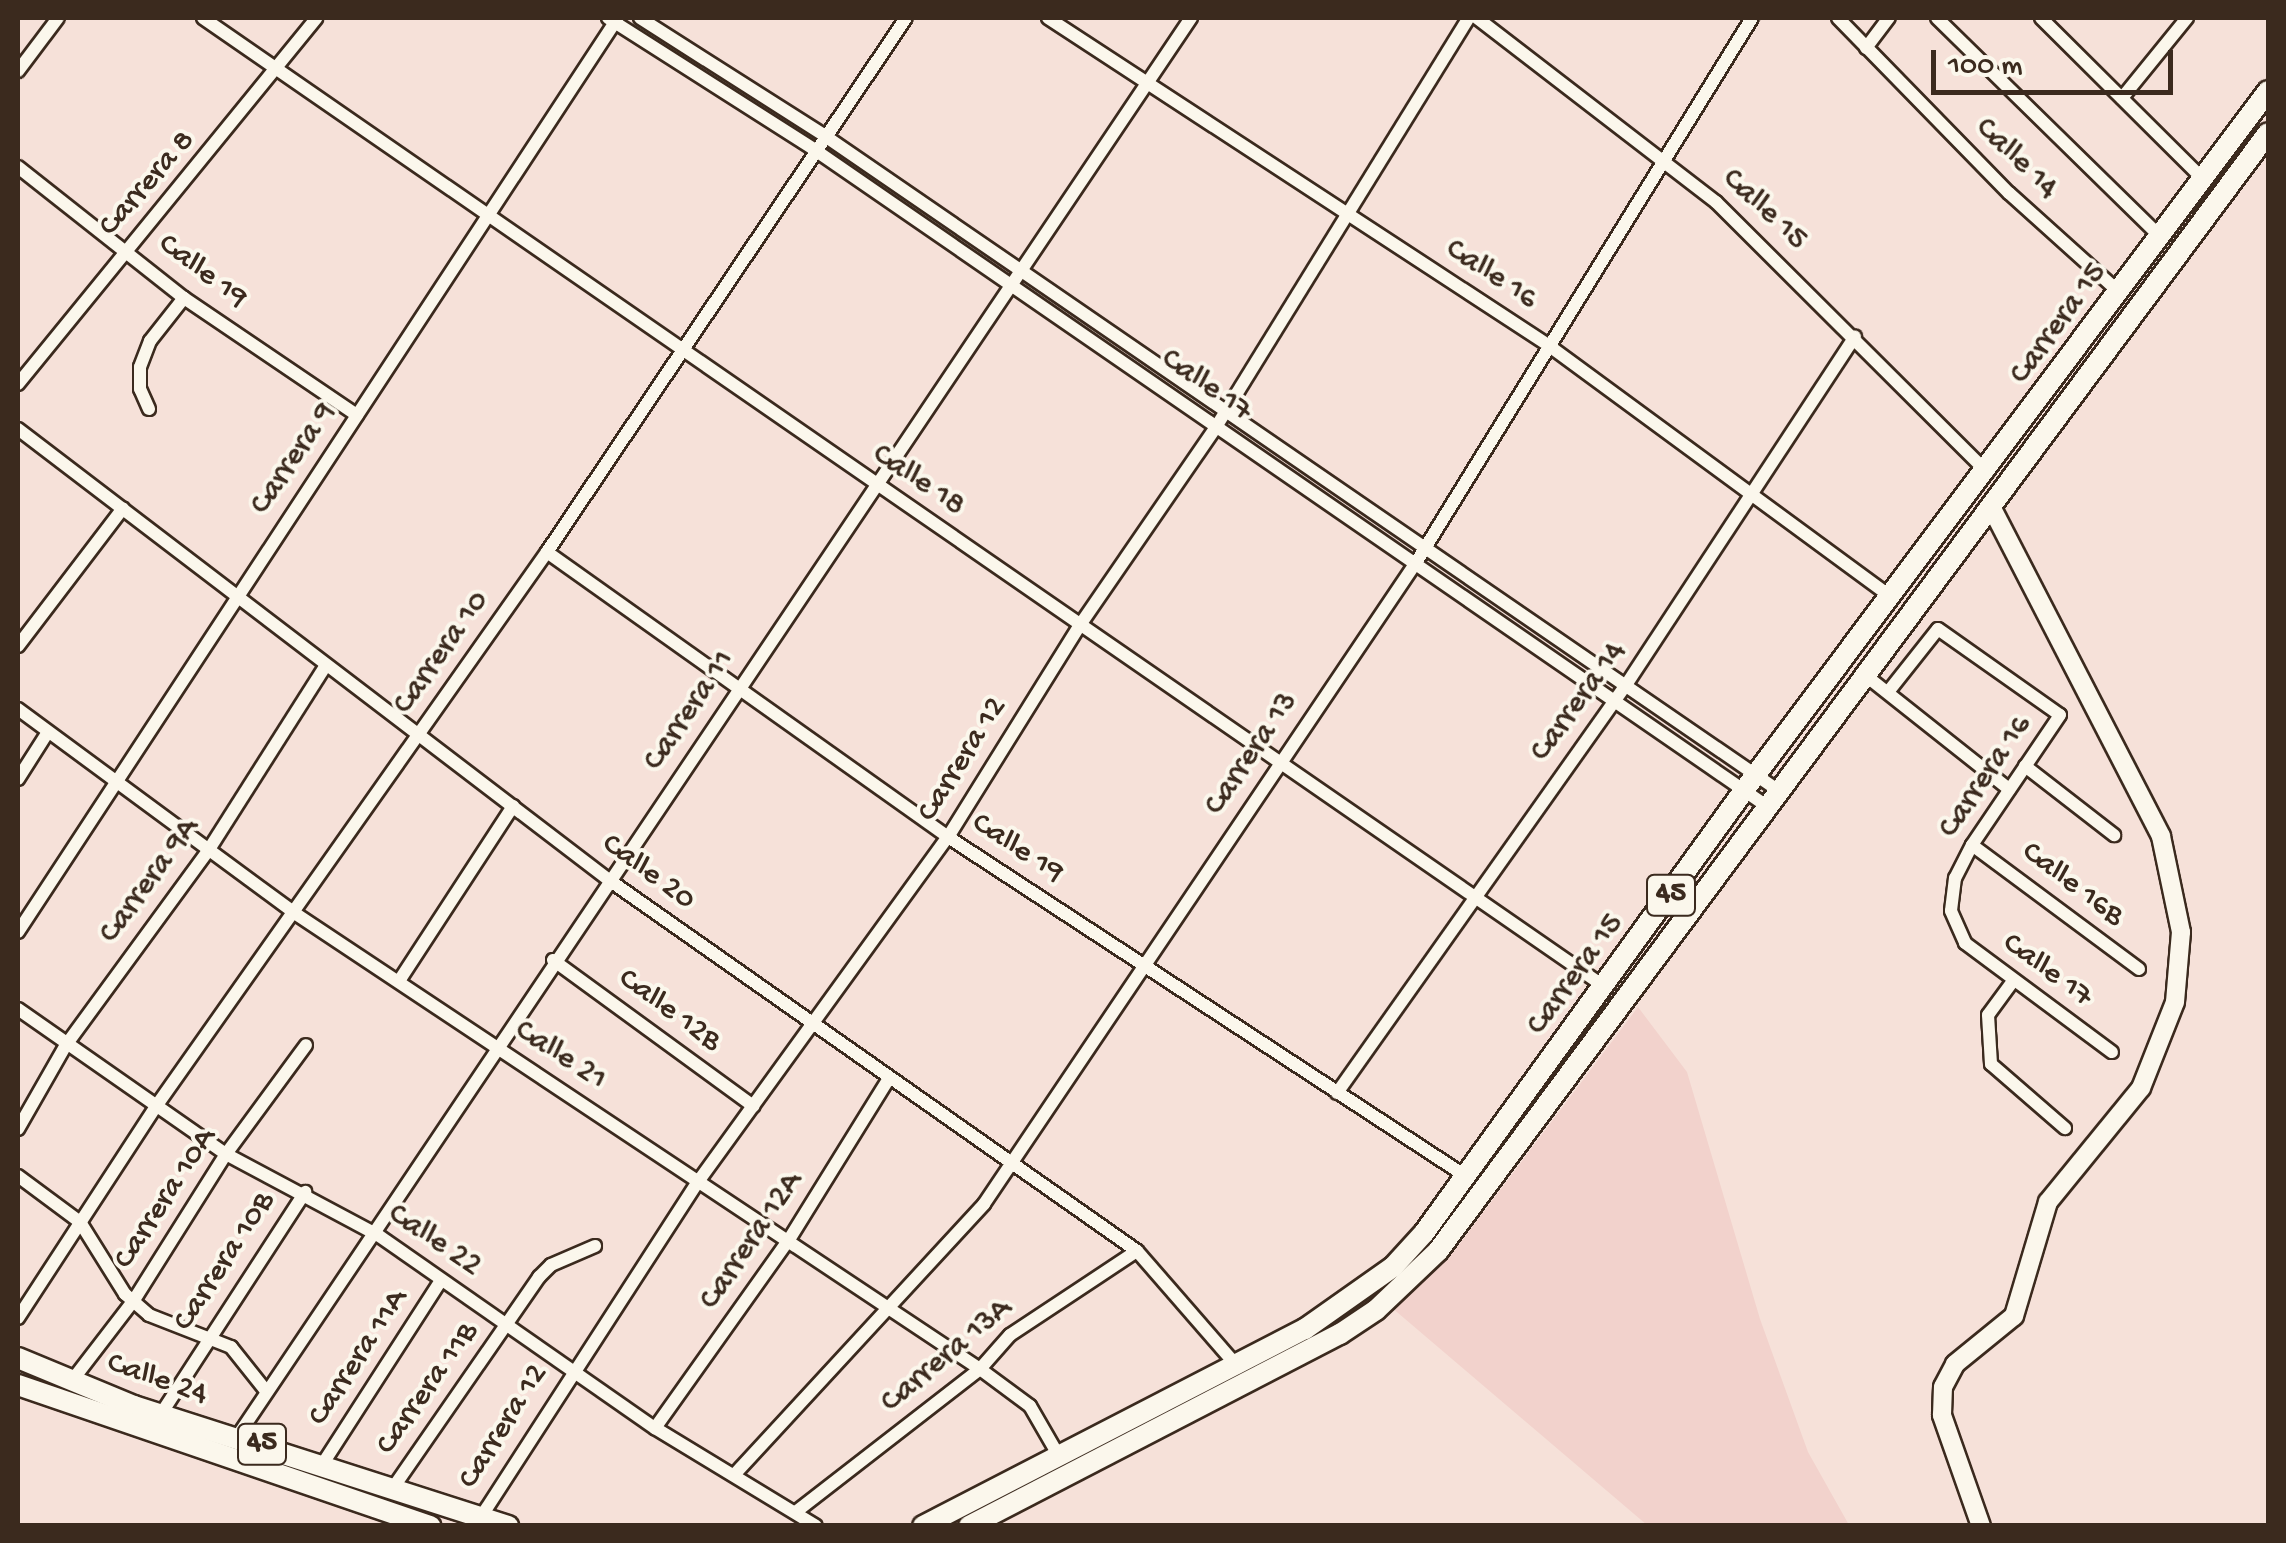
<!DOCTYPE html>
<style>
body{margin:0}
#map{position:relative;width:2286px;height:1543px;overflow:hidden;background:#f6e1d9;font-family:"Gochi Hand",sans-serif}
div>[style]{position:absolute}
.built>*{inset:0;background:#f2d2cc}
.roads{filter:drop-shadow(2px 0 #3b2a1e) drop-shadow(-2px 0 #3b2a1e) drop-shadow(0 2px #3b2a1e) drop-shadow(0 -2px #3b2a1e)}
.street>*{height:12px;margin:-6px;padding:0 6px;transform-origin:6px;border-radius:6px;background:#fbf7ec}
.secondary>*{height:18px;margin:-9px;padding:0 9px;transform-origin:9px;border-radius:9px;background:#fbf7ec}
.primary>*{height:20px;margin:-10px;padding:0 10px;transform-origin:10px;border-radius:10px;background:#fbf7ec}
span{translate:-50% -50%;white-space:nowrap;text-align:center;line-height:1.15;-webkit-text-stroke:8px #fbf7ec;paint-order:stroke}
.shield-label span{padding:2px 8px;background:#fbf7ec;border:2px solid;border-radius:8px;-webkit-text-stroke-width:0}
.shield-label{font-size:30px;color:#3b2a1e;font-weight:700}
.street-label{font-size:32px;color:#3b2a1e}
.frame{position:absolute;inset:0;border:20px solid #3b2a1e;pointer-events:none}
.scale{position:absolute;left:1931px;top:50px;width:242px;height:45px;box-sizing:border-box;border:5px solid #3b2a1e;border-top:0;padding-left:12px;font-size:30px;line-height:35px;white-space:nowrap;color:#3b2a1e;-webkit-text-stroke:8px #fbf7ec;paint-order:stroke}
</style>
<div id="map">
<div class="built">
<i style="clip-path:polygon(1638px 1007px,1687px 1072px,1760px 1319px,1808px 1452px,1849px 1525px,1647px 1525px,1391px 1307px,1458px 1246px)"></i>
</div>
<div class="roads">
<div class="street">
<i style="left:203px;top:18px;width:1704px;rotate:34.65deg"></i>
<i style="left:608px;top:18px;width:246px;rotate:32.5deg"></i>
<i style="left:815px;top:150px;width:1158px;rotate:34.58deg"></i>
<i style="left:640px;top:18px;width:219px;rotate:32.5deg"></i>
<i style="left:825px;top:136px;width:1157px;rotate:34.47deg"></i>
<i style="left:1048px;top:18px;width:597px;rotate:33.18deg"></i>
<i style="left:1548px;top:345px;width:426px;rotate:36.3deg"></i>
<i style="left:1477px;top:18px;width:302px;rotate:37.6deg"></i>
<i style="left:1716px;top:202px;width:383px;rotate:44.9deg"></i>
<i style="left:1838px;top:18px;width:245px;rotate:45.7deg"></i>
<i style="left:2009px;top:193px;width:148px;rotate:42deg"></i>
<i style="left:1937px;top:18px;width:315px;rotate:44.4deg"></i>
<i style="left:2041px;top:18px;width:228px;rotate:44.8deg"></i>
<i style="left:1866px;top:48px;width:38px;rotate:-53deg"></i>
<i style="left:18px;top:71px;width:66px;rotate:-53deg"></i>
<i style="left:2122px;top:98px;width:103px;rotate:-50.9deg"></i>
<i style="left:18px;top:167px;width:211px;rotate:38.3deg"></i>
<i style="left:184px;top:298px;width:209px;rotate:34.1deg"></i>
<i style="left:18px;top:384px;width:472px;rotate:-50.8deg"></i>
<i style="left:149px;top:409px;width:22px;rotate:-114deg"></i>
<i style="left:140px;top:389px;width:22px;rotate:-90deg"></i>
<i style="left:140px;top:367px;width:28px;rotate:-69deg"></i>
<i style="left:150px;top:341px;width:55px;rotate:-51.7deg"></i>
<i style="left:18px;top:429px;width:743px;rotate:37.35deg"></i>
<i style="left:609px;top:880px;width:645px;rotate:35.09deg"></i>
<i style="left:1137px;top:1251px;width:154px;rotate:49deg"></i>
<i style="left:547px;top:552px;width:492px;rotate:35.4deg"></i>
<i style="left:948px;top:837px;width:620px;rotate:33.23deg"></i>
<i style="left:18px;top:646px;width:173px;rotate:-52.7deg"></i>
<i style="left:1865px;top:675px;width:184px;rotate:38.4deg"></i>
<i style="left:1888px;top:692px;width:80px;rotate:-51.6deg"></i>
<i style="left:1938px;top:629px;width:149px;rotate:35.2deg"></i>
<i style="left:2060px;top:715px;width:157px;rotate:124.1deg"></i>
<i style="left:1972px;top:845px;width:37px;rotate:117deg"></i>
<i style="left:1955px;top:878px;width:33px;rotate:97deg"></i>
<i style="left:1951px;top:911px;width:35px;rotate:66deg"></i>
<i style="left:1965px;top:943px;width:183px;rotate:36.6deg"></i>
<i style="left:18px;top:709px;width:342px;rotate:36.4deg"></i>
<i style="left:293px;top:912px;width:825px;rotate:33.63deg"></i>
<i style="left:980px;top:1369px;width:62px;rotate:36.5deg"></i>
<i style="left:1030px;top:1406px;width:60px;rotate:60deg"></i>
<i style="left:2025px;top:766px;width:113px;rotate:37.8deg"></i>
<i style="left:18px;top:779px;width:52px;rotate:-57.5deg"></i>
<i style="left:1972px;top:845px;width:208px;rotate:36.6deg"></i>
<i style="left:18px;top:932px;width:1092px;rotate:-56.73deg"></i>
<i style="left:553px;top:960px;width:248px;rotate:36.1deg"></i>
<i style="left:399px;top:981px;width:209px;rotate:-56.9deg"></i>
<i style="left:2013px;top:981px;width:42px;rotate:126.3deg"></i>
<i style="left:1988px;top:1015px;width:49px;rotate:86.5deg"></i>
<i style="left:1991px;top:1064px;width:98px;rotate:40.9deg"></i>
<i style="left:18px;top:1009px;width:254px;rotate:34.9deg"></i>
<i style="left:226px;top:1154px;width:172px;rotate:28.1deg"></i>
<i style="left:378px;top:1235px;width:338px;rotate:34.9deg"></i>
<i style="left:655px;top:1428px;width:188px;rotate:31.3deg"></i>
<i style="left:1337px;top:1093px;width:500px;rotate:-54.7deg"></i>
<i style="left:1626px;top:685px;width:417px;rotate:-56.7deg"></i>
<i style="left:18px;top:1129px;width:97px;rotate:-60.3deg"></i>
<i style="left:66px;top:1045px;width:240px;rotate:-53.8deg"></i>
<i style="left:208px;top:851px;width:220px;rotate:-57.6deg"></i>
<i style="left:18px;top:1176px;width:77px;rotate:36.6deg"></i>
<i style="left:80px;top:1222px;width:85px;rotate:58deg"></i>
<i style="left:125px;top:1294px;width:32px;rotate:41deg"></i>
<i style="left:149px;top:1315px;width:88px;rotate:21.3deg"></i>
<i style="left:231px;top:1347px;width:56px;rotate:51.5deg"></i>
<i style="left:18px;top:1318px;width:254px;rotate:-56.9deg"></i>
<i style="left:157px;top:1105px;width:677px;rotate:-54.81deg"></i>
<i style="left:547px;top:552px;width:643px;rotate:-56.09deg"></i>
<i style="left:71px;top:1382px;width:103px;rotate:-52.5deg"></i>
<i style="left:134px;top:1300px;width:173px;rotate:-57.8deg"></i>
<i style="left:226px;top:1154px;width:135px;rotate:-53.7deg"></i>
<i style="left:161px;top:1414px;width:265px;rotate:-57deg"></i>
<i style="left:655px;top:1428px;width:233px;rotate:-54.6deg"></i>
<i style="left:790px;top:1238px;width:186px;rotate:-58.2deg"></i>
<i style="left:237px;top:1437px;width:1710px;rotate:-56.09deg"></i>
<i style="left:322px;top:1465px;width:220px;rotate:-57.2deg"></i>
<i style="left:734px;top:1475px;width:369px;rotate:-47.3deg"></i>
<i style="left:984px;top:1204px;width:775px;rotate:-56.04deg"></i>
<i style="left:1417px;top:561px;width:638px;rotate:-58.33deg"></i>
<i style="left:393px;top:1488px;width:257px;rotate:-55.3deg"></i>
<i style="left:539px;top:1277px;width:17px;rotate:-45deg"></i>
<i style="left:551px;top:1265px;width:48px;rotate:-23.4deg"></i>
<i style="left:797px;top:1511px;width:232px;rotate:-37.8deg"></i>
<i style="left:980px;top:1369px;width:45px;rotate:-48.6deg"></i>
<i style="left:1010px;top:1335px;width:152px;rotate:-33.5deg"></i>
<i style="left:481px;top:1517px;width:403px;rotate:-57.1deg"></i>
<i style="left:700px;top:1179px;width:422px;rotate:-54.1deg"></i>
<i style="left:948px;top:837px;width:250px;rotate:-58.1deg"></i>
<i style="left:1080px;top:625px;width:240px;rotate:-55.5deg"></i>
<i style="left:1216px;top:427px;width:481px;rotate:-58.3deg"></i>
</div>
<div class="secondary">
<i style="left:1981px;top:1526px;width:118px;rotate:-109.4deg"></i>
<i style="left:1942px;top:1415px;width:28px;rotate:-88deg"></i>
<i style="left:1943px;top:1387px;width:26px;rotate:-62deg"></i>
<i style="left:1955px;top:1364px;width:76px;rotate:-39.1deg"></i>
<i style="left:2014px;top:1316px;width:119px;rotate:-73.4deg"></i>
<i style="left:2048px;top:1202px;width:147px;rotate:-50.8deg"></i>
<i style="left:2141px;top:1088px;width:92px;rotate:-68.4deg"></i>
<i style="left:2175px;top:1002px;width:70px;rotate:-85.1deg"></i>
<i style="left:2181px;top:932px;width:98px;rotate:-101.8deg"></i>
<i style="left:2161px;top:836px;width:370px;rotate:-117.3deg"></i>
</div>
<div class="primary">
<i style="left:18px;top:1358px;width:126px;rotate:22.5deg"></i>
<i style="left:134px;top:1406px;width:393px;rotate:17.8deg"></i>
<i style="left:18px;top:1385px;width:436px;rotate:18.9deg"></i>
<i style="left:923px;top:1526px;width:430px;rotate:-27.3deg"></i>
<i style="left:1305px;top:1329px;width:108px;rotate:-35.2deg"></i>
<i style="left:1393px;top:1267px;width:46px;rotate:-47.6deg"></i>
<i style="left:1424px;top:1233px;width:548px;rotate:-54.13deg"></i>
<i style="left:1745px;top:789px;width:872px;rotate:-53.16deg"></i>
<i style="left:969px;top:1526px;width:418px;rotate:-27.4deg"></i>
<i style="left:1340px;top:1334px;width:43px;rotate:-33.7deg"></i>
<i style="left:1376px;top:1310px;width:86px;rotate:-43.6deg"></i>
<i style="left:1438px;top:1251px;width:1392px;rotate:-53.41deg"></i>
</div>
</div>
<div class="shield-label">
<span style="left:1671px;top:895px">45</span>
<span style="left:262px;top:1444px">45</span>
</div>
<div class="street-label">
<span style="left:2016px;top:159px;rotate:44deg">Calle 14</span>
<span style="left:148px;top:184px;rotate:-49deg">Carrera 8</span>
<span style="left:1764px;top:210px;rotate:43deg">Calle 15</span>
<span style="left:202px;top:272px;rotate:37deg">Calle 19</span>
<span style="left:1491px;top:275px;rotate:33deg">Calle 16</span>
<span style="left:2059px;top:324px;rotate:-54deg">Carrera 15</span>
<span style="left:1206px;top:386px;rotate:35deg">Calle 17</span>
<span style="left:294px;top:459px;rotate:-56deg">Carrera 9</span>
<span style="left:918px;top:481px;rotate:34deg">Calle 18</span>
<span style="left:442px;top:653px;rotate:-55deg">Carrera 10</span>
<span style="left:1579px;top:702px;rotate:-54deg">Carrera 14</span>
<span style="left:690px;top:711px;rotate:-56deg">Carrera 11</span>
<span style="left:1252px;top:754px;rotate:-56deg">Carrera 13</span>
<span style="left:963px;top:760px;rotate:-58deg">Carrera 12</span>
<span style="left:1986px;top:777px;rotate:-56deg">Carrera 16</span>
<span style="left:1017px;top:849px;rotate:33deg">Calle 19</span>
<span style="left:648px;top:873px;rotate:36deg">Calle 20</span>
<span style="left:150px;top:881px;rotate:-54deg">Carrera 9A</span>
<span style="left:2072px;top:885px;rotate:37deg">Calle 16B</span>
<span style="left:2047px;top:971px;rotate:36deg">Calle 17</span>
<span style="left:1576px;top:975px;rotate:-54deg">Carrera 15</span>
<span style="left:669px;top:1011px;rotate:36deg">Calle 12B</span>
<span style="left:560px;top:1056px;rotate:33deg">Calle 21</span>
<span style="left:166px;top:1199px;rotate:-57deg">Carrera 10A</span>
<span style="left:434px;top:1241px;rotate:34deg">Calle 22</span>
<span style="left:752px;top:1241px;rotate:-56deg">Carrera 12A</span>
<span style="left:225px;top:1262px;rotate:-57deg">Carrera 10B</span>
<span style="left:947px;top:1356px;rotate:-40deg">Carrera 13A</span>
<span style="left:359px;top:1358px;rotate:-57deg">Carrera 11A</span>
<span style="left:157px;top:1380px;rotate:19deg">Calle 24</span>
<span style="left:428px;top:1389px;rotate:-55deg">Carrera 11B</span>
<span style="left:504px;top:1427px;rotate:-58deg">Carrera 12</span>
</div>
<div class="frame"></div>
<div class="scale">100 m</div>
</div>
